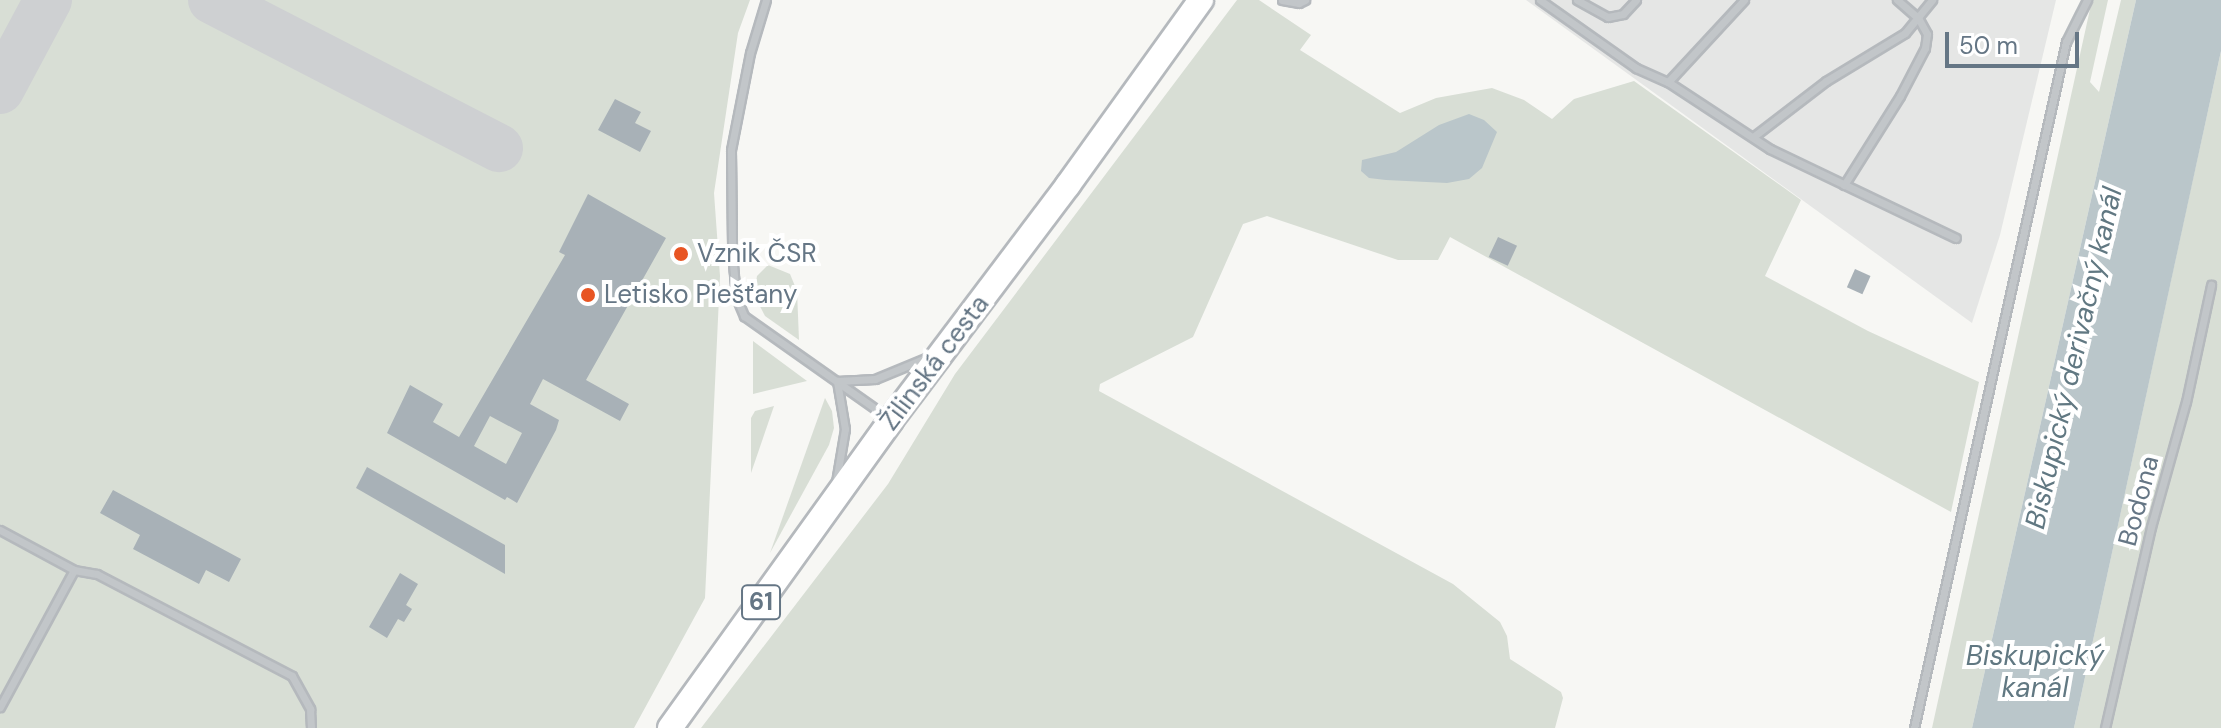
<!DOCTYPE html>
<meta charset="utf-8">
<style>
body{margin:0}
#map{position:relative;width:2221px;height:728px;overflow:hidden;background:#f7f7f4;font-family:"DM Sans",sans-serif}
div>[style]{position:absolute}
.built>*{inset:0;background:#e5e6e5}
.green>*{inset:0;background:#d8ded5}
.water>*{inset:0;background:#bac6ca}
.taxiway>*{height:48px;margin:-24px;padding:0 24px;transform-origin:24px;border-radius:24px;background:#ced0d2}
.building>*{inset:0;background:#a8b1b7;transform-origin:0 0}
.roads{filter:drop-shadow(2px 0 #b5b9bd) drop-shadow(-2px 0 #b5b9bd) drop-shadow(0 2px #b5b9bd) drop-shadow(0 -2px #b5b9bd)}
.service>*{height:7px;margin:-3.5px;padding:0 3.5px;transform-origin:3.5px;border-radius:3.5px;background:#c2c6c9}
.primary>*{height:24px;margin:-12px;padding:0 12px;transform-origin:12px;border-radius:12px;background:#fff}
.dots>*{width:22px;height:22px;translate:-50% -50%;box-sizing:border-box;border:4px solid #fff;border-radius:50%}
span{translate:-50% -50%;white-space:nowrap;text-align:center;line-height:1.15;-webkit-text-stroke:8px #fff;paint-order:stroke}
.shield-label span{padding:2px 6px;background:#fff;border:2px solid;border-radius:6px;-webkit-text-stroke-width:0}
.shield-label{font-size:24px;color:#657685;font-weight:700}
.poi-label{font-size:26px;color:#657685}
.left{translate:0 -50%;text-align:left}
.street-label{font-size:26px;color:#657685}
.water-label{font-size:28px;color:#617882;font-style:italic}
.scale{position:absolute;left:1945px;top:32px;width:134px;height:36px;box-sizing:border-box;border:4px solid #657685;border-top:0;padding-left:10px;font-size:24px;line-height:28px;white-space:nowrap;color:#657685;-webkit-text-stroke:6px #fff;paint-order:stroke}
</style>
<div id="map">
<div class="built">
<i style="clip-path:polygon(1526px 0,2056px 0,2000px 235px,1972px 323px)"></i>
</div>
<div class="green">
<i style="clip-path:polygon(0 0,750px 0,738px 33px,714px 193px,720px 276px,705px 598px,634px 728px,0 728px)"></i>
<i style="clip-path:polygon(1237px 0,1259px 0,1311px 35px,1300px 50px,1400px 113px,1436px 98px,1492px 88px,1524px 100px,1552px 119px,1574px 99px,1634px 81px,1801px 200px,1765px 276px,1868px 331px,1979px 382px,1951px 512px,1450px 237px,1438px 260px,1398px 260px,1267px 216px,1243px 224px,1193px 337px,1100px 384px,1099px 391px,1453px 584px,1500px 622px,1507px 636px,1510px 659px,1561px 692px,1563px 698px,1555px 728px,701px 728px,888px 484px,955px 374px)"></i>
<i style="clip-path:polygon(2092px 0,2108px 0,2090px 82px,2099px 92px,2121px 0,2136px 0,1972px 728px,1932px 728px)"></i>
<i style="clip-path:polygon(2221px 51px,2221px 728px,2074px 728px,2191px 188px)"></i>
<i style="clip-path:polygon(768px 265px,790px 274px,797px 291px,799px 340px,765px 316px,754px 295px,757px 276px)"></i>
<i style="clip-path:polygon(753px 341px,807px 381px,753px 394px)"></i>
<i style="clip-path:polygon(825px 398px,832px 411px,834px 428px,829px 445px,770px 553px)"></i>
<i style="clip-path:polygon(774px 406px,751px 473px,751px 418px,755px 411px)"></i>
</div>
<div class="water">
<i style="clip-path:polygon(2136px 0,2221px 0,2221px 51px,2074px 728px,1972px 728px)"></i>
<i style="clip-path:polygon(1469px 114px,1484px 120px,1497px 132px,1482px 168px,1469px 179px,1447px 183px,1386px 180px,1369px 178px,1361px 171px,1362px 160px,1396px 152px,1439px 125px)"></i>
</div>
<div class="taxiway">
<i style="left:212px;top:0;width:323px;rotate:27.3deg"></i>
<i style="left:0;top:90px;width:102px;rotate:-61.9deg"></i>
</div>
<div class="building">
<i style="clip-path:polygon(615px 99px,641px 112px,635px 123px,651px 131px,640px 152px,598px 130px)"></i>
<i style="clip-path:polygon(evenodd,588px 194px,666px 238px,586px 380px,629px 404px,620px 421px,543px 379px,530px 404px,559px 420px,556px 430px,517px 503px,507px 497px,505px 500px,387px 433px,410px 385px,443px 404px,433px 422px,459px 437px,565px 255px,559px 252px,588px 194px,490px 416px,522px 433px,506px 464px,474px 446px,490px 416px)"></i>
<i style="left:1498px;top:237px;width:21px;height:22px;rotate:25deg"></i>
<i style="left:1855px;top:269px;width:17px;height:20px;rotate:24deg"></i>
<i style="clip-path:polygon(367px 467px,505px 545px,505px 574px,356px 488px)"></i>
<i style="clip-path:polygon(113px 490px,241px 559px,229px 582px,206px 570px,199px 584px,133px 549px,140px 535px,100px 513px)"></i>
<i style="clip-path:polygon(400px 573px,418px 584px,406px 605px,412px 609px,404px 622px,398px 619px,387px 638px,369px 627px)"></i>
</div>
<div class="roads">
<div class="service">
<i style="left:766px;top:0;width:55px;rotate:106.8deg"></i>
<i style="left:750px;top:53px;width:99px;rotate:101.1deg"></i>
<i style="left:731px;top:150px;width:103px;rotate:89.4deg"></i>
<i style="left:732px;top:253px;width:44px;rotate:84.8deg"></i>
<i style="left:736px;top:297px;width:21px;rotate:67deg"></i>
<i style="left:744px;top:316px;width:174px;rotate:35.2deg"></i>
<i style="left:1282px;top:0;width:17px;rotate:10deg"></i>
<i style="left:1299px;top:3px;width:7px;rotate:-27deg"></i>
<i style="left:1540px;top:0;width:118px;rotate:35.3deg"></i>
<i style="left:1636px;top:68px;width:35px;rotate:24deg"></i>
<i style="left:1668px;top:82px;width:122px;rotate:33.3deg"></i>
<i style="left:1770px;top:149px;width:206px;rotate:25.6deg"></i>
<i style="left:1577px;top:0;width:35px;rotate:29deg"></i>
<i style="left:1608px;top:17px;width:15px;rotate:-11deg"></i>
<i style="left:1623px;top:14px;width:19px;rotate:-47deg"></i>
<i style="left:1668px;top:82px;width:112px;rotate:-47.2deg"></i>
<i style="left:1753px;top:137px;width:92px;rotate:-37.5deg"></i>
<i style="left:1826px;top:81px;width:92px;rotate:-31.3deg"></i>
<i style="left:1905px;top:33px;width:43px;rotate:-50.7deg"></i>
<i style="left:1844px;top:185px;width:105px;rotate:-57.8deg"></i>
<i style="left:1900px;top:96px;width:54px;rotate:-62.5deg"></i>
<i style="left:1925px;top:48px;width:14px;rotate:-82deg"></i>
<i style="left:1927px;top:34px;width:18px;rotate:-119deg"></i>
<i style="left:1918px;top:18px;width:28px;rotate:-139deg"></i>
<i style="left:836px;top:482px;width:54px;rotate:-80.4deg"></i>
<i style="left:845px;top:429px;width:49px;rotate:-99.5deg"></i>
<i style="left:837px;top:381px;width:38px;rotate:-3deg"></i>
<i style="left:875px;top:379px;width:55px;rotate:-22.4deg"></i>
<i style="left:0;top:530px;width:84px;rotate:28.4deg"></i>
<i style="left:74px;top:570px;width:156px;rotate:118.4deg"></i>
<i style="left:74px;top:570px;width:23px;rotate:10deg"></i>
<i style="left:97px;top:574px;width:220px;rotate:27.6deg"></i>
<i style="left:292px;top:676px;width:38px;rotate:61deg"></i>
<i style="left:310px;top:709px;width:19px;rotate:87deg"></i>
<i style="left:1914px;top:728px;width:703px;rotate:-77.51deg"></i>
<i style="left:2066px;top:42px;width:47px;rotate:-63.4deg"></i>
<i style="left:2105px;top:728px;width:206px;rotate:-77.1deg"></i>
<i style="left:2151px;top:527px;width:130px;rotate:-74.4deg"></i>
<i style="left:2186px;top:402px;width:120px;rotate:-77.9deg"></i>
</div>
<div class="primary">
<i style="left:670px;top:728px;width:379px;rotate:-54.3deg"></i>
<i style="left:891px;top:420px;width:294px;rotate:-53deg"></i>
<i style="left:1068px;top:185px;width:228px;rotate:-54.3deg"></i>
</div>
</div>
<div class="dots">
<i style="left:681px;top:254px;background:#e85523"></i>
<i style="left:588px;top:295px;background:#e85523"></i>
</div>
<div class="shield-label">
<span style="left:761px;top:602px">61</span>
</div>
<div class="poi-label">
<span class="left" style="left:697px;top:254px">Vznik ČSR</span>
<span class="left" style="left:604px;top:295px">Letisko Piešťany</span>
</div>
<div class="street-label">
<span style="left:935px;top:363px;rotate:-53deg">Žilinská cesta</span>
<span style="left:2139px;top:501px;rotate:-75deg">Bodona</span>
</div>
<div class="water-label">
<span style="left:2074px;top:358px;rotate:-77deg">Biskupický derivačný kanál</span>
<span style="left:2035px;top:672px">Biskupický<br>kanál</span>
</div>
<div class="scale">50 m</div>
</div>
